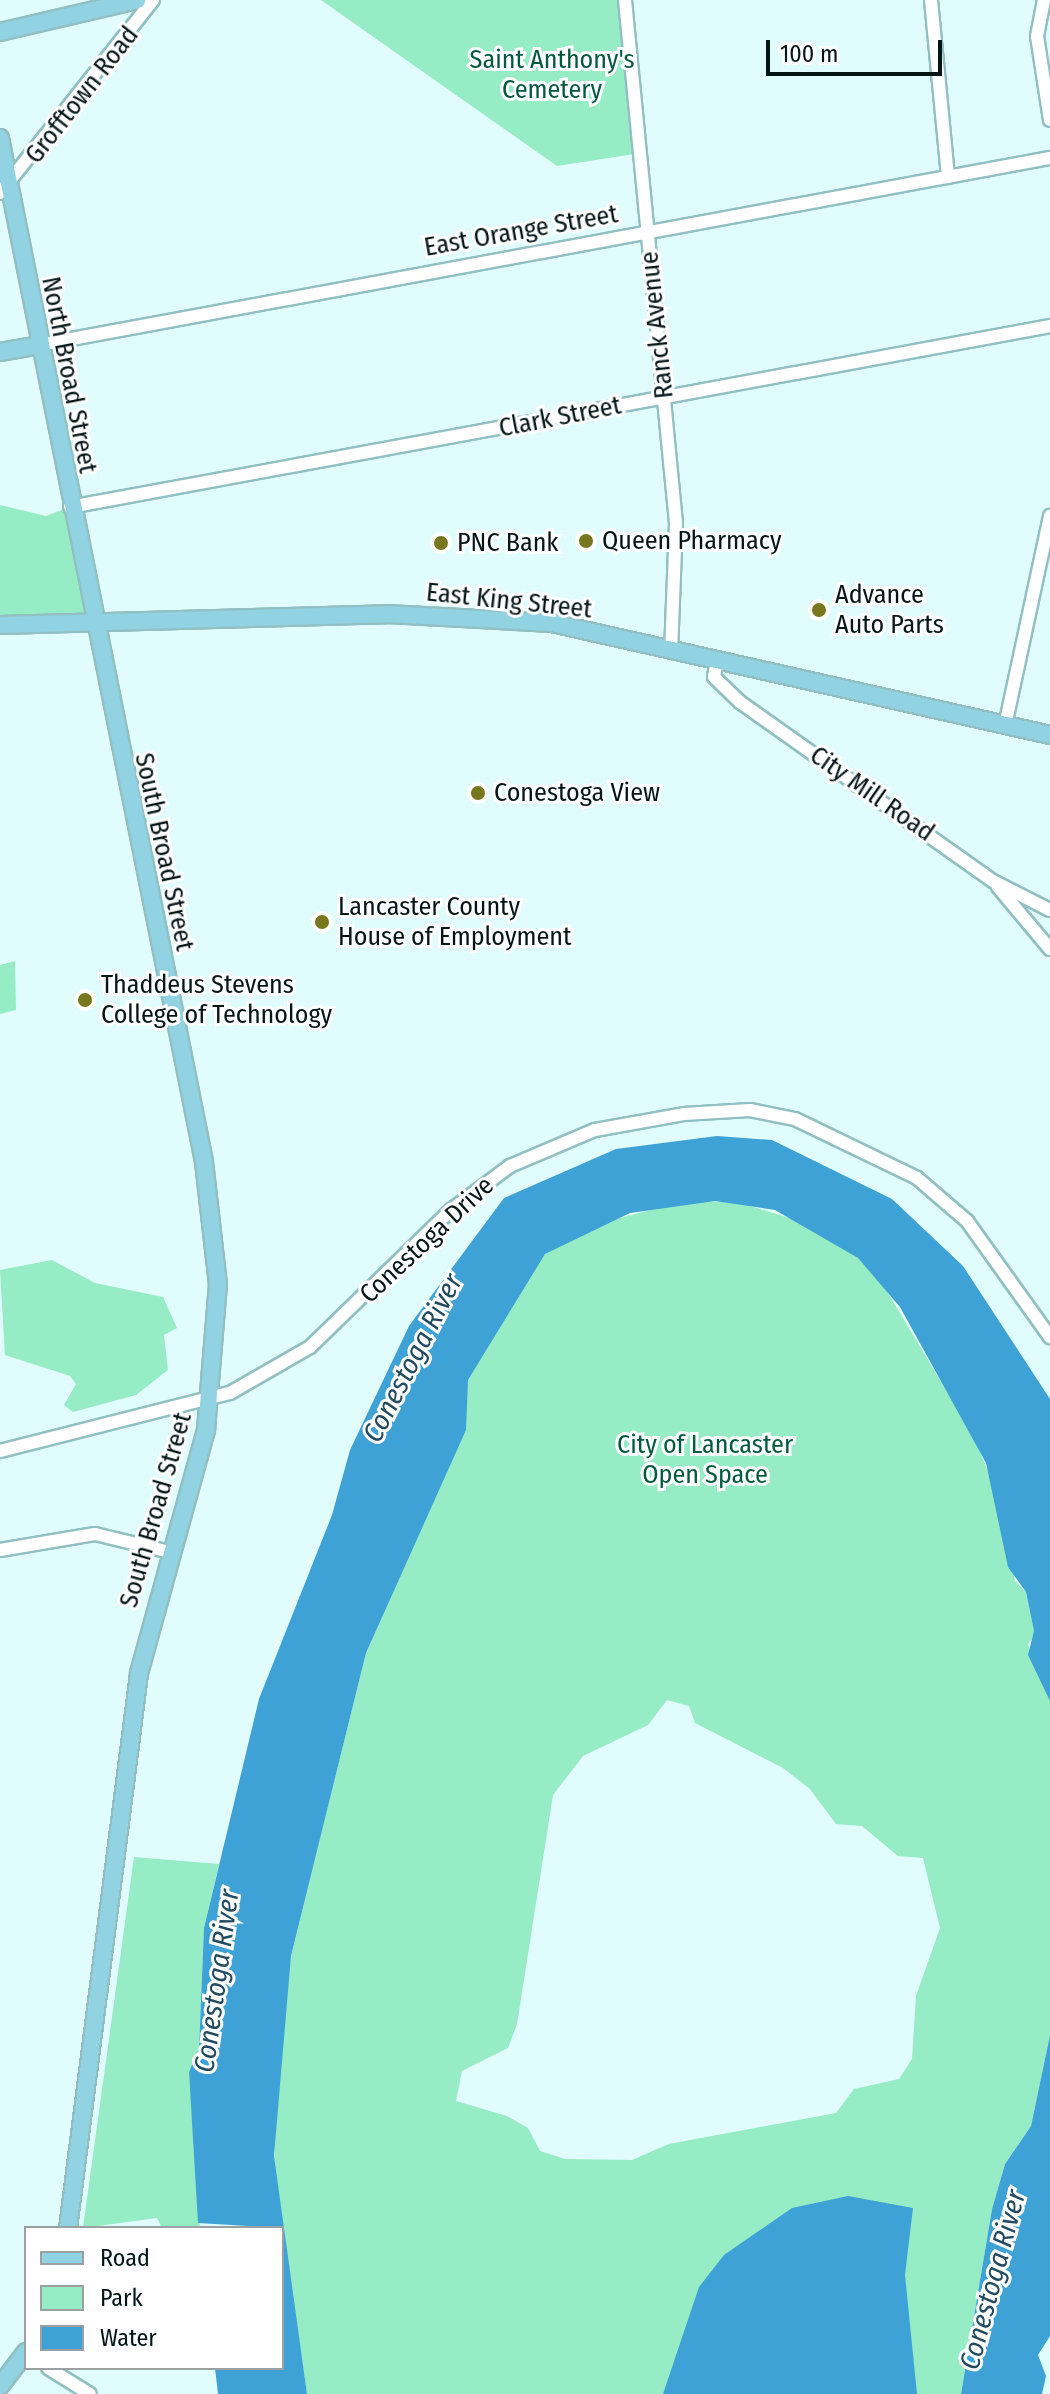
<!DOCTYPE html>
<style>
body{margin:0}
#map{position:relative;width:1050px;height:2394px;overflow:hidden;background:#e0fcfd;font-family:"Fira Sans Condensed",sans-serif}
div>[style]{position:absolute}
.green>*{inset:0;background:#96ecc4}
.water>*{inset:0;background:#3fa2d6}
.roads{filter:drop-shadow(2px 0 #92c0c2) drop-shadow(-2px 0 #92c0c2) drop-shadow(0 2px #92c0c2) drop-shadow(0 -2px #92c0c2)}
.minor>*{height:12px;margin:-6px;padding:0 6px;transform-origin:6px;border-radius:6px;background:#fff}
.major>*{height:16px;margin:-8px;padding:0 8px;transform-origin:8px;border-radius:8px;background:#91d3e3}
.dots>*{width:22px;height:22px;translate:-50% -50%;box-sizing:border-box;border:4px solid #fff;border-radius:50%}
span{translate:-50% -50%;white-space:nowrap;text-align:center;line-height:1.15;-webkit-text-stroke:6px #fff;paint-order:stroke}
.park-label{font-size:26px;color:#025b3e}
.street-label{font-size:26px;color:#041516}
.poi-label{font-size:26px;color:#041516}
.left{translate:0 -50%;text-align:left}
.water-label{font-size:28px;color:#224a61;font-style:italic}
.legend{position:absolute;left:24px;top:2226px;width:260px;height:144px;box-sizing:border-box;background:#fff;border:2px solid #9ba1a2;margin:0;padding:10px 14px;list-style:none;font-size:24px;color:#041516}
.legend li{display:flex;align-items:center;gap:16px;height:40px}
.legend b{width:40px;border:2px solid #9ba1a2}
.scale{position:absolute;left:766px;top:40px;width:176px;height:36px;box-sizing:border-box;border:4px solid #041516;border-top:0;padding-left:10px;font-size:24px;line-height:28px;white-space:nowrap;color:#041516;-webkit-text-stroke:6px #fff;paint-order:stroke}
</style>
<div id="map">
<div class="green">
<i style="clip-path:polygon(321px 0,619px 0,634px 154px,557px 166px)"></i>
<i style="clip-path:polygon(0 505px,46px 516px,70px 507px,91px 621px,0 625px)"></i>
<i style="clip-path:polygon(15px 961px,16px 1010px,0 1014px,0 965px)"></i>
<i style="clip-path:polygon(evenodd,687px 1200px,741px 1203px,805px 1223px,858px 1258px,885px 1288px,974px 1437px,999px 1499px,1015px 1581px,1026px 1592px,1035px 1635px,1028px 1644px,1050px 1701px,1050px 2035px,1031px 2126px,1005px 2164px,992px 2209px,961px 2394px,307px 2394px,274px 2175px,277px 2078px,291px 1956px,366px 1653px,457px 1446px,468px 1380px,521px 1284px,545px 1254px,587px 1227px,687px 1200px,667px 1700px,689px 1706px,695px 1723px,783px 1768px,810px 1789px,836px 1824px,862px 1826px,898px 1856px,923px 1858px,940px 1928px,916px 1996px,912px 2059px,899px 2079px,854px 2089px,836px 2113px,669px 2144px,632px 2160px,565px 2159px,540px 2151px,528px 2128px,507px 2116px,456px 2101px,462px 2071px,508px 2048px,517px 2024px,553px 1795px,583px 1756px,648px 1725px,667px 1700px)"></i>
<i style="clip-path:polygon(52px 1260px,95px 1283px,163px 1297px,177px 1328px,164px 1335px,168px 1370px,136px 1395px,73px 1412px,64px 1405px,76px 1384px,70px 1376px,5px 1355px,0 1270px)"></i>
<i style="clip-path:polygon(134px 1857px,219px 1864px,204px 1928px,199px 2048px,189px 2072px,200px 2228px,162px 2228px,157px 2218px,83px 2228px)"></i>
</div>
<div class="water">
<i style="clip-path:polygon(717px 1136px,772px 1140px,892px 1199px,963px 1266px,1050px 1399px,1050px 1701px,1028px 1655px,1034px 1631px,1026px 1592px,1008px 1567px,986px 1463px,900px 1307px,858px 1258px,775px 1210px,715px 1201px,630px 1213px,545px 1254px,468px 1380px,466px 1430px,366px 1653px,291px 1956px,274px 2156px,307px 2394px,218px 2394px,215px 2368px,282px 2368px,282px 2228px,198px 2223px,189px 2072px,199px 2048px,204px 1928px,259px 1699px,332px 1515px,350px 1450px,409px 1326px,504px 1198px,616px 1149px)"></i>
<i style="clip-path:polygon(1050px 2035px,1050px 2336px,1038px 2355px,1046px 2376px,1042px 2394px,961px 2394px,992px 2209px,1005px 2164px,1031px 2126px)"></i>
<i style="clip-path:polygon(848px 2196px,913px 2208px,905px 2275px,917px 2394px,663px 2394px,699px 2287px,724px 2255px,792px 2208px)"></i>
</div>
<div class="roads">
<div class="minor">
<i style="left:625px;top:0;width:525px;rotate:84.43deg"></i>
<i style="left:676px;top:523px;width:128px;rotate:92.2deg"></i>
<i style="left:931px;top:0;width:178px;rotate:84.5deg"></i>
<i style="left:1044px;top:0;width:37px;rotate:101deg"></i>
<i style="left:1037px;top:36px;width:85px;rotate:81.2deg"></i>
<i style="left:0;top:193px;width:246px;rotate:-51.6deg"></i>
<i style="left:39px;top:345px;width:1028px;rotate:-10.48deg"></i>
<i style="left:70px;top:507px;width:997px;rotate:-10.46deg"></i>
<i style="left:717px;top:661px;width:16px;rotate:101deg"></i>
<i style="left:714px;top:677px;width:36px;rotate:44deg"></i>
<i style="left:740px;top:702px;width:310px;rotate:35.3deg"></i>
<i style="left:993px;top:881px;width:64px;rotate:27deg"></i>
<i style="left:1005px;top:726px;width:215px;rotate:-77.9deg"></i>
<i style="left:998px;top:887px;width:81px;rotate:50deg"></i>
<i style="left:0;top:1451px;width:237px;rotate:-14.2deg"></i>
<i style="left:230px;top:1393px;width:92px;rotate:-29.9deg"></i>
<i style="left:310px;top:1347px;width:197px;rotate:-44.2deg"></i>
<i style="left:451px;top:1210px;width:74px;rotate:-36.7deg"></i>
<i style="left:510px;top:1166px;width:92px;rotate:-23deg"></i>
<i style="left:595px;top:1130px;width:90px;rotate:-10.2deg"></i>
<i style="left:684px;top:1114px;width:66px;rotate:-3.5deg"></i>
<i style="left:750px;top:1110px;width:46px;rotate:11.3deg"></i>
<i style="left:795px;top:1119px;width:136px;rotate:25.8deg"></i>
<i style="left:917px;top:1178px;width:66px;rotate:40.7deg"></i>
<i style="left:967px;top:1221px;width:143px;rotate:54.4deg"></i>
<i style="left:0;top:1550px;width:96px;rotate:-9.6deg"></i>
<i style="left:95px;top:1534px;width:77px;rotate:13.5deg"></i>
<i style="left:48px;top:2368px;width:49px;rotate:31.8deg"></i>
</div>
<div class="major">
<i style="left:0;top:32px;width:141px;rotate:-13.1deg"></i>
<i style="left:0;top:138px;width:1044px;rotate:78.73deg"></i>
<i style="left:204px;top:1162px;width:123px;rotate:83.5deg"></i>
<i style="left:218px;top:1284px;width:146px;rotate:94.7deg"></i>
<i style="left:206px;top:1430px;width:253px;rotate:105.4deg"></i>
<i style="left:139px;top:1674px;width:559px;rotate:97.3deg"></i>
<i style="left:0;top:352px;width:40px;rotate:-10deg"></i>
<i style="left:0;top:625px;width:387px;rotate:-1.6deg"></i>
<i style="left:387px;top:614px;width:165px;rotate:3.1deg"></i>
<i style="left:552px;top:623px;width:510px;rotate:12.67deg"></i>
<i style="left:0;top:2386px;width:43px;rotate:-52.6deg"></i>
</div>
</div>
<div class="dots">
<i style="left:586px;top:541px;background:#77771e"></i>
<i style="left:441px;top:543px;background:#77771e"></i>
<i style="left:819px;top:610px;background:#77771e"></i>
<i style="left:478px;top:793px;background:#77771e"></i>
<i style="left:322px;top:922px;background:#77771e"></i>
<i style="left:85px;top:1000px;background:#77771e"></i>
</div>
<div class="park-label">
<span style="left:552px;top:75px">Saint Anthony's<br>Cemetery</span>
<span style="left:705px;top:1460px">City of Lancaster<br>Open Space</span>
</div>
<div class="street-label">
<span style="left:82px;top:95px;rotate:-52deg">Grofftown Road</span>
<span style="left:521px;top:231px;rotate:-10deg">East Orange Street</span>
<span style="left:657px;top:325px;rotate:-96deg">Ranck Avenue</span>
<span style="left:69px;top:375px;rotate:79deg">North Broad Street</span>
<span style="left:560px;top:417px;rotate:-11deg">Clark Street</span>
<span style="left:509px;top:601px;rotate:6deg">East King Street</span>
<span style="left:872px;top:794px;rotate:35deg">City Mill Road</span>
<span style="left:164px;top:852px;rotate:78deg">South Broad Street</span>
<span style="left:427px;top:1240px;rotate:-43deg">Conestoga Drive</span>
<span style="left:156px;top:1510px;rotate:-74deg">South Broad Street</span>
</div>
<div class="poi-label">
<span class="left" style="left:602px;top:541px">Queen Pharmacy</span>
<span class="left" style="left:457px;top:543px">PNC Bank</span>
<span class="left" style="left:835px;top:610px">Advance<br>Auto Parts</span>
<span class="left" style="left:494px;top:793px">Conestoga View</span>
<span class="left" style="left:338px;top:922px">Lancaster County<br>House of Employment</span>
<span class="left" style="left:101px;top:1000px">Thaddeus Stevens<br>College of Technology</span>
</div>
<div class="water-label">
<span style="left:413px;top:1358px;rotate:-63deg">Conestoga River</span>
<span style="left:217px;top:1981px;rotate:-82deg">Conestoga River</span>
<span style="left:993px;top:2280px;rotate:-75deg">Conestoga River</span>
</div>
<ul class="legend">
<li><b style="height:10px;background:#91d3e3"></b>Road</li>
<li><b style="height:22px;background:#96ecc4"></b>Park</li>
<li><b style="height:22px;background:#3fa2d6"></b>Water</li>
</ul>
<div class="scale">100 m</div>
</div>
